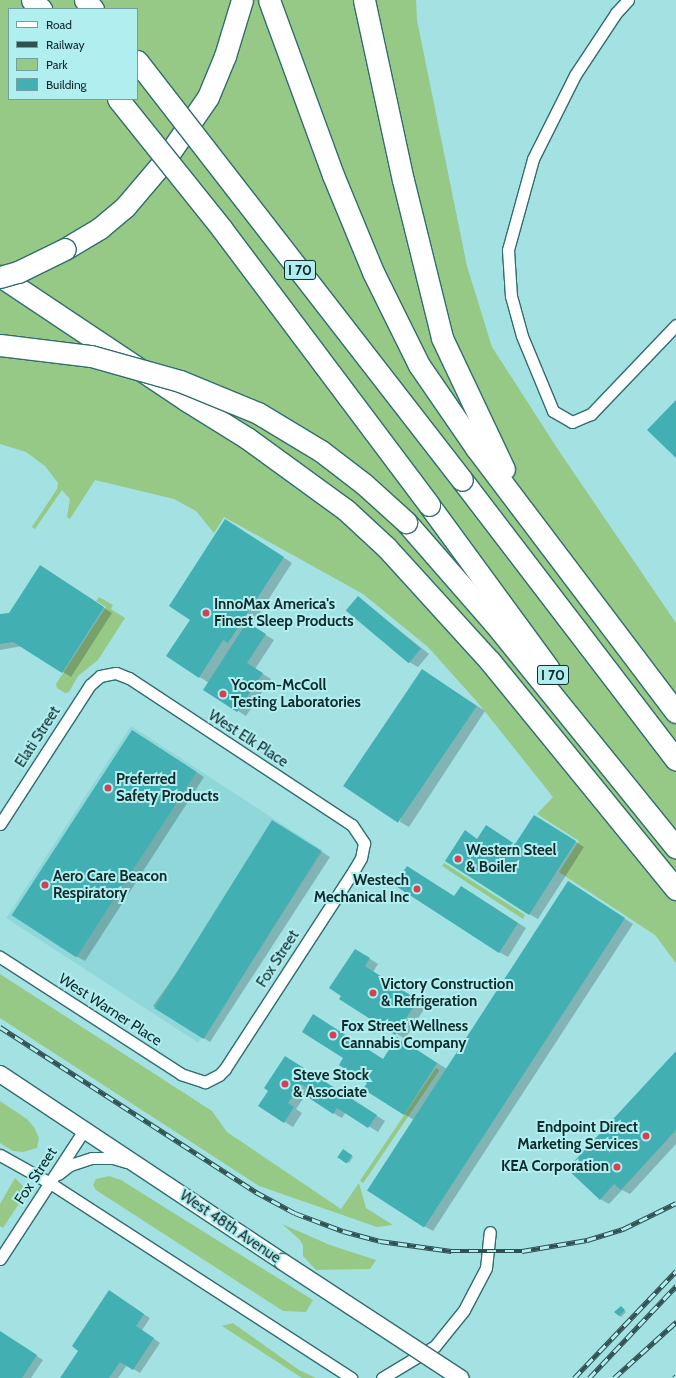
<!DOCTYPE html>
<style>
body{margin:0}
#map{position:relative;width:676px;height:1378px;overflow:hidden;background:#a4e1e3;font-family:Cabin,sans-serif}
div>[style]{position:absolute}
.built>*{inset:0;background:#8fd7d9;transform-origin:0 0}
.green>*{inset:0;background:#97c986;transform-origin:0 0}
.shadow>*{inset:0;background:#0003}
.building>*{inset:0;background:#42b0b3;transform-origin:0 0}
.roads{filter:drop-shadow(1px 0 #306d6e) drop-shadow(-1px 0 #306d6e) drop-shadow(0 1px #306d6e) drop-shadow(0 -1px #306d6e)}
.street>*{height:11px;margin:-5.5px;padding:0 5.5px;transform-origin:5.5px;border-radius:5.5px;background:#fff}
.secondary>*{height:16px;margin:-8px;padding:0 8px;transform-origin:8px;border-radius:8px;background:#fff}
.highway>*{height:21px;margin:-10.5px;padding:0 10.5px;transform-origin:10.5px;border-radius:10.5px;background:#fff}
.rail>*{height:4.5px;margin-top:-2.25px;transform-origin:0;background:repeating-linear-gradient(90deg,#b1eef0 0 9px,#305051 0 18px);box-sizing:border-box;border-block:1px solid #305051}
.bridges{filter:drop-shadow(1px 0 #306d6e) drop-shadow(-1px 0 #306d6e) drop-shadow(0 1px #306d6e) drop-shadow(0 -1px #306d6e)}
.secondary-bridge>*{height:16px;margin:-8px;padding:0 8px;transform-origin:8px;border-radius:8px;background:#fff}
.highway-bridge>*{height:21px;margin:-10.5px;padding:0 10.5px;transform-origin:10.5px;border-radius:10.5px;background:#fff}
.dots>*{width:11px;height:11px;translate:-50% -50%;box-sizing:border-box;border:2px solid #b1eef0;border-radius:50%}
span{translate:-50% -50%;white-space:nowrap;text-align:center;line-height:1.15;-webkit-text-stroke:4px #b1eef0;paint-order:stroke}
.shield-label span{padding:1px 3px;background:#b1eef0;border:1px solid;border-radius:3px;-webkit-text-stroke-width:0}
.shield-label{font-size:14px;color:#112a2b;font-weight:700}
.poi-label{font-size:15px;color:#112a2b;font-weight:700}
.left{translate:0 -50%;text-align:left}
.right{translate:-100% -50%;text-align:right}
.street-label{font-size:15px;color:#112a2b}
.legend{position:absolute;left:8px;top:8px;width:130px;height:92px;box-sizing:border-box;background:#b1eef0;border:1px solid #71a0a1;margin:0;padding:5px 7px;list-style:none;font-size:12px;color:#112a2b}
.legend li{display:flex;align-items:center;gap:8px;height:20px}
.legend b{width:20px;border:1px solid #71a0a1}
</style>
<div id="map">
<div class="built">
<i style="left:131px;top:726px;width:229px;height:229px;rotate:33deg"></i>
</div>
<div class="green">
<i style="clip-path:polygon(evenodd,0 0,416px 0,417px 20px,467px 266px,492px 347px,557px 448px,676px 623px,676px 963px,655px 935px,559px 872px,579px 841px,537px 814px,553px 797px,479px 704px,428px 647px,363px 594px,224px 517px,214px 533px,196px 511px,174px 499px,95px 480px,70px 519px,67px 517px,70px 499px,62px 490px,35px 529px,32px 527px,57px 489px,58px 483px,45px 466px,26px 452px,0 444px,0 0,9px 9px,137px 9px,137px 99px,9px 99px,9px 9px)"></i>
<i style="clip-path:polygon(99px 597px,113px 605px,111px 609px,125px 618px,98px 660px,78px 676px,69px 692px,65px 693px,57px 688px,56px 684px,106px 607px,96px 601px)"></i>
<i style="clip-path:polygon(444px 863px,525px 915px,523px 919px,442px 866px)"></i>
<i style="clip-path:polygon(0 974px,212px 1111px,227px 1132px,341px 1209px,359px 1183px,366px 1208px,393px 1225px,377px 1227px,259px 1186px,0 1018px)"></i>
<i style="left:436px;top:1068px;width:4px;height:136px;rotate:34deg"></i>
<i style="clip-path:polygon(0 1101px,27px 1119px,34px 1127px,39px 1138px,37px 1148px,23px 1152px,13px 1151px,0 1143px)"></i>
<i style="clip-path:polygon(109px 1176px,121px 1180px,313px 1300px,306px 1312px,283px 1311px,96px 1190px,93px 1185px,96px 1179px)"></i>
<i style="clip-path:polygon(15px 1178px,25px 1188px,24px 1196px,3px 1228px,0 1226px,0 1204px)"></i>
<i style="clip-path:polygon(282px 1224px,330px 1245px,376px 1260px,370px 1269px,316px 1270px,303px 1256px,303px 1246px,300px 1240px)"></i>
<i style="clip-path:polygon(233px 1323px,299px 1370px,316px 1378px,302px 1378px,222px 1326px)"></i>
</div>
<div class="shadow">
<i style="clip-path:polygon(234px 525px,292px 563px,251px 626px,274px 640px,255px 669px,271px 679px,246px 716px,205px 690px,209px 683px,167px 656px,191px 619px)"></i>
<i style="clip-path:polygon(49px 572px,112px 613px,71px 677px,22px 646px,0 650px,0 615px,10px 613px)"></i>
<i style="clip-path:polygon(359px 598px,429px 654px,418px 667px,409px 662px)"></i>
<i style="clip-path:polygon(431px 676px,485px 711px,409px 827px,400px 822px)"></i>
<i style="clip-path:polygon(141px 736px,204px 777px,85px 961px,76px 956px)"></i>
<i style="clip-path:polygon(543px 821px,584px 847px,538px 919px,529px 914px,465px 832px,478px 840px,516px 845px)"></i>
<i style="clip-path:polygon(281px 826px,330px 857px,210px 1042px,153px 1006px)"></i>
<i style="clip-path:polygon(577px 887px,633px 924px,433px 1231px,424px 1226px,414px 1120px,404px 1114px,383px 1060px,406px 1043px,447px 1069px)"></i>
<i style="clip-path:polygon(470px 892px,526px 928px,508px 957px,499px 952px,455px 897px)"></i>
<i style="clip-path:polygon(364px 955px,378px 964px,373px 972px,426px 1006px,405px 1039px,341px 999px)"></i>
<i style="clip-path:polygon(676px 1052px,676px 1144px,630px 1194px,622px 1190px,609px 1204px,600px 1199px)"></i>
<i style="clip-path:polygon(294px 1062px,385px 1121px,378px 1132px,346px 1112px,342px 1118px,333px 1113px,310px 1089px,296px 1109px,302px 1113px,293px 1127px,259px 1106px)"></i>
<i style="clip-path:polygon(343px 1150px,353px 1157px,349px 1163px,339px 1157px)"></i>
<i style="clip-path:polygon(116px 1296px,150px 1318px,142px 1330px,160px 1343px,140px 1373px,127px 1365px,118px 1378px,62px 1378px)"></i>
<i style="clip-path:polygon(621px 1307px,626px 1312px,621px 1317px,619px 1316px)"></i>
<i style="clip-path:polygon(0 1332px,43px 1360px,31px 1378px,0 1378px)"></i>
</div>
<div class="building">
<i style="clip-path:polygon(676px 400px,676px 458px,647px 430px)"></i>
<i style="clip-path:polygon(225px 519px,284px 557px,228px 643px,223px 640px,199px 678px,166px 656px,190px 620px,169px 606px)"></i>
<i style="clip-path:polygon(40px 565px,104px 607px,62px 673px,13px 642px,0 644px,0 614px,9px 613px)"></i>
<i style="left:358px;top:596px;width:82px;height:19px;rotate:40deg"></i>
<i style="clip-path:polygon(247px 622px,266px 634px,247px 663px,263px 673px,237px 712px,203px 690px)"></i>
<i style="left:422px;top:669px;width:66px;height:141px;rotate:34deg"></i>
<i style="left:132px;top:730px;width:77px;height:221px;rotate:33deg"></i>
<i style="clip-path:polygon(534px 815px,576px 841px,529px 915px,445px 861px,465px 830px,477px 839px,486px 825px,515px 844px)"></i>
<i style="left:272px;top:820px;width:58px;height:222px;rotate:32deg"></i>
<i style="clip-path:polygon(407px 866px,454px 896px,461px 886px,518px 923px,499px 953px,394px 885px)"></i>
<i style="left:568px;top:881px;width:68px;height:369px;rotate:33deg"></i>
<i style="clip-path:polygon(355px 949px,370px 958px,365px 966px,418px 1000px,395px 1035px,339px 999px,341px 996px,329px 988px)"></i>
<i style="clip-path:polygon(313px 1014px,383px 1059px,397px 1037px,437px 1063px,404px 1115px,363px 1089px,367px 1083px,339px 1065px,343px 1058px,302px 1032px)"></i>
<i style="clip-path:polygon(676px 1051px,676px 1130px,621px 1190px,614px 1184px,600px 1200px,567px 1169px)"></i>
<i style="clip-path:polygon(285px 1056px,377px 1115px,368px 1128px,337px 1108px,333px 1114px,306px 1096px,310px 1090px,301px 1084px,288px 1103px,294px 1107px,284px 1123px,258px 1106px,268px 1091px,264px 1088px)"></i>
<i style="left:343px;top:1149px;width:11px;height:10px;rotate:34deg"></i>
<i style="clip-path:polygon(109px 1290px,144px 1314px,136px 1326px,154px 1338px,133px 1370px,120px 1362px,109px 1378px,60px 1378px,78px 1351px,72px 1346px)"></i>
<i style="clip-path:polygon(621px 1306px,625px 1310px,619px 1316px,614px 1312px)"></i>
<i style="clip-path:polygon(0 1331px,37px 1355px,22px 1378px,0 1378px)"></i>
</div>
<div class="roads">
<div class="street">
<i style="left:628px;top:0;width:18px;rotate:133deg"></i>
<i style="left:616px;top:13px;width:74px;rotate:123.5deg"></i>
<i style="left:575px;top:75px;width:94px;rotate:116.6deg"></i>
<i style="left:533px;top:159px;width:94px;rotate:105.4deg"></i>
<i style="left:508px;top:250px;width:46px;rotate:86.3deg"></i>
<i style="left:511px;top:296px;width:41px;rotate:74.6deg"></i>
<i style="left:522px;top:336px;width:81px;rotate:67.5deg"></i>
<i style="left:553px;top:411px;width:22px;rotate:30deg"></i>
<i style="left:572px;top:422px;width:21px;rotate:-23deg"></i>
<i style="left:591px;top:414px;width:123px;rotate:-46.3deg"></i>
<i style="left:0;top:824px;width:166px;rotate:-57.1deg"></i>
<i style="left:90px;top:685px;width:13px;rotate:-42deg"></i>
<i style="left:100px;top:676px;width:16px;rotate:-11deg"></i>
<i style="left:116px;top:673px;width:14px;rotate:21deg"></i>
<i style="left:129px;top:678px;width:267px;rotate:33.4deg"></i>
<i style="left:352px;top:825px;width:22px;rotate:56deg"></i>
<i style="left:364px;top:843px;width:15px;rotate:101deg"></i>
<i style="left:361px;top:858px;width:14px;rotate:120deg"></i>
<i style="left:354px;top:870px;width:237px;rotate:123deg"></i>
<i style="left:225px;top:1069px;width:8px;rotate:135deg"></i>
<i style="left:219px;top:1075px;width:16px;rotate:153deg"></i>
<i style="left:205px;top:1082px;width:25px;rotate:-162deg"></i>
<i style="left:181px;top:1074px;width:216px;rotate:-147.1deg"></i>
<i style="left:0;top:1155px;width:57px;rotate:29.2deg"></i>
<i style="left:50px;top:1183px;width:359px;rotate:32.9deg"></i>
<i style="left:58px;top:1174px;width:15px;rotate:-37deg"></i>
<i style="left:70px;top:1165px;width:23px;rotate:-18deg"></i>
<i style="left:92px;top:1158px;width:21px"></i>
<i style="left:113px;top:1158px;width:14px;rotate:17deg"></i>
<i style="left:0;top:1259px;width:154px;rotate:-56.9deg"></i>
<i style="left:382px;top:1378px;width:62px;rotate:-31.1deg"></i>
<i style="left:435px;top:1346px;width:46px;rotate:-51.1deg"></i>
<i style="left:464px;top:1310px;width:47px;rotate:-62.4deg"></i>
<i style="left:486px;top:1268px;width:36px;rotate:-84deg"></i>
</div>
<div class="secondary">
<i style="left:0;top:1074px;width:340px;rotate:33.6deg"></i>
</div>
<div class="highway">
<i style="left:32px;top:0;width:13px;rotate:45deg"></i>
<i style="left:85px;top:0;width:12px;rotate:48deg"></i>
<i style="left:269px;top:0;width:186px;rotate:69.9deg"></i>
<i style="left:333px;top:175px;width:105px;rotate:67.6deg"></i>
<i style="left:373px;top:272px;width:104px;rotate:63.7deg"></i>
<i style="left:419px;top:365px;width:101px;rotate:55.5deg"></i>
<i style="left:476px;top:448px;width:331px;rotate:52.9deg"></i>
<i style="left:364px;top:0;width:184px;rotate:77.8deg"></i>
<i style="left:403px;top:180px;width:163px;rotate:76.1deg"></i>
<i style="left:442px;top:338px;width:145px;rotate:64.7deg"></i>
<i style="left:65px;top:249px;width:41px;rotate:-31deg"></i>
<i style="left:100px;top:228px;width:33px;rotate:-40deg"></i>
<i style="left:125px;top:207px;width:60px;rotate:-49.7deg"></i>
<i style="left:164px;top:161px;width:78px;rotate:-55.5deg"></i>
<i style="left:208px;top:97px;width:44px;rotate:-67.5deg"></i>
<i style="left:225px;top:56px;width:59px;rotate:-73.1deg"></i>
<i style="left:0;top:276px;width:224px;rotate:33.7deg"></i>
<i style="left:186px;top:400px;width:72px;rotate:31.9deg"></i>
<i style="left:247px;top:438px;width:122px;rotate:36deg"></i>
<i style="left:346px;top:510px;width:56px;rotate:42.8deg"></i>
<i style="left:387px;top:548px;width:151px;rotate:47.7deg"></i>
<i style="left:489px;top:660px;width:296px;rotate:50.8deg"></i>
<i style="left:462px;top:480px;width:352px;rotate:52.6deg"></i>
<i style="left:429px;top:505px;width:203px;rotate:53.8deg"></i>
<i style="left:406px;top:522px;width:134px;rotate:48.9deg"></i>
<i style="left:494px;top:623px;width:289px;rotate:51deg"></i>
</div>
</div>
<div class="rail">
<i style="left:0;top:1027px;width:305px;rotate:32.8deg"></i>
<i style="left:256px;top:1192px;width:44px;rotate:28.3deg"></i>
<i style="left:295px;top:1213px;width:51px;rotate:20.6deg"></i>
<i style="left:343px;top:1231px;width:38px;rotate:15deg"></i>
<i style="left:380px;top:1241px;width:72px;rotate:8deg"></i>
<i style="left:451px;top:1251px;width:71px"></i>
<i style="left:522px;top:1251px;width:66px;rotate:-9.6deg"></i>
<i style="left:587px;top:1240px;width:38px;rotate:-17deg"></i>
<i style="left:623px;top:1229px;width:59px;rotate:-26.1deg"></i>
<i style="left:574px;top:1378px;width:148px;rotate:-46.4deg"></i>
<i style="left:589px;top:1378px;width:127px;rotate:-46.6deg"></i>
<i style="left:614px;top:1378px;width:84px;rotate:-42.1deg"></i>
<i style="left:674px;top:1378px;width:3px;rotate:-45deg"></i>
</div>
<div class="bridges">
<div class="secondary-bridge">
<i style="left:283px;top:1262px;width:212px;rotate:33.2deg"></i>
</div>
<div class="highway-bridge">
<i style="left:137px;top:61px;width:530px;rotate:52.2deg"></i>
<i style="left:118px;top:99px;width:166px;rotate:51.3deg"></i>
<i style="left:222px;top:229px;width:345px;rotate:53.1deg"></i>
<i style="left:0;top:277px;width:19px;rotate:-16deg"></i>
<i style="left:18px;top:272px;width:52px;rotate:-26.1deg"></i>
<i style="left:0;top:345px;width:92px;rotate:6.9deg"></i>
<i style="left:91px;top:356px;width:92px;rotate:15.7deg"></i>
<i style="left:180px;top:381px;width:84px;rotate:22.3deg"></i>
<i style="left:258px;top:413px;width:74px;rotate:31.1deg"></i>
<i style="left:321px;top:451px;width:54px;rotate:37.5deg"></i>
<i style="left:364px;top:484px;width:57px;rotate:42.1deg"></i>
</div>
</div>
<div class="dots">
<i style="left:206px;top:613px;background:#d24253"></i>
<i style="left:223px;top:694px;background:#d24253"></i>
<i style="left:108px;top:788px;background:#d24253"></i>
<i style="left:458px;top:859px;background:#d24253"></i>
<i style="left:45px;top:885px;background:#d24253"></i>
<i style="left:417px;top:889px;background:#d24253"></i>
<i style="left:373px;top:993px;background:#d24253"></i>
<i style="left:333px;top:1035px;background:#d24253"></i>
<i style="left:285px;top:1084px;background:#d24253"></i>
<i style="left:646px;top:1136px;background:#d24253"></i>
<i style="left:617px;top:1167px;background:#d24253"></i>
</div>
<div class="shield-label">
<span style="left:300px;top:270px">I 70</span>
<span style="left:553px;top:675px">I 70</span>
</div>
<div class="poi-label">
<span class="left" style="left:214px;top:613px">InnoMax America's<br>Finest Sleep Products</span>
<span class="left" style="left:231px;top:694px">Yocom-McColl<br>Testing Laboratories</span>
<span class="left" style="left:116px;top:788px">Preferred<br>Safety Products</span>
<span class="left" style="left:466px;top:859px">Western Steel<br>&amp; Boiler</span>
<span class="left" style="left:53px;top:885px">Aero Care Beacon<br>Respiratory</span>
<span class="right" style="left:409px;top:889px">Westech<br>Mechanical Inc</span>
<span class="left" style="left:381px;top:993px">Victory Construction<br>&amp; Refrigeration</span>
<span class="left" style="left:341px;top:1035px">Fox Street Wellness<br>Cannabis Company</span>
<span class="left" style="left:293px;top:1084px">Steve Stock<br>&amp; Associate</span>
<span class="right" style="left:638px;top:1136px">Endpoint Direct<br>Marketing Services</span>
<span class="right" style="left:609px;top:1167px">KEA Corporation</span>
</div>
<div class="street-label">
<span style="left:38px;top:737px;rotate:-57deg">Elati Street</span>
<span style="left:248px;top:739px;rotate:33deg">West Elk Place</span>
<span style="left:278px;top:959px;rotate:-57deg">Fox Street</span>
<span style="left:110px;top:1010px;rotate:33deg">West Warner Place</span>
<span style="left:36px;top:1176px;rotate:-57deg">Fox Street</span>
<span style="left:230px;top:1227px;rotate:34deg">West 48th Avenue</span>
</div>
<ul class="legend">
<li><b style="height:5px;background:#fff"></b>Road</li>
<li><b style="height:5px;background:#305051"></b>Railway</li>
<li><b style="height:11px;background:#97c986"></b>Park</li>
<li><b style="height:11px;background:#42b0b3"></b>Building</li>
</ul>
</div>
